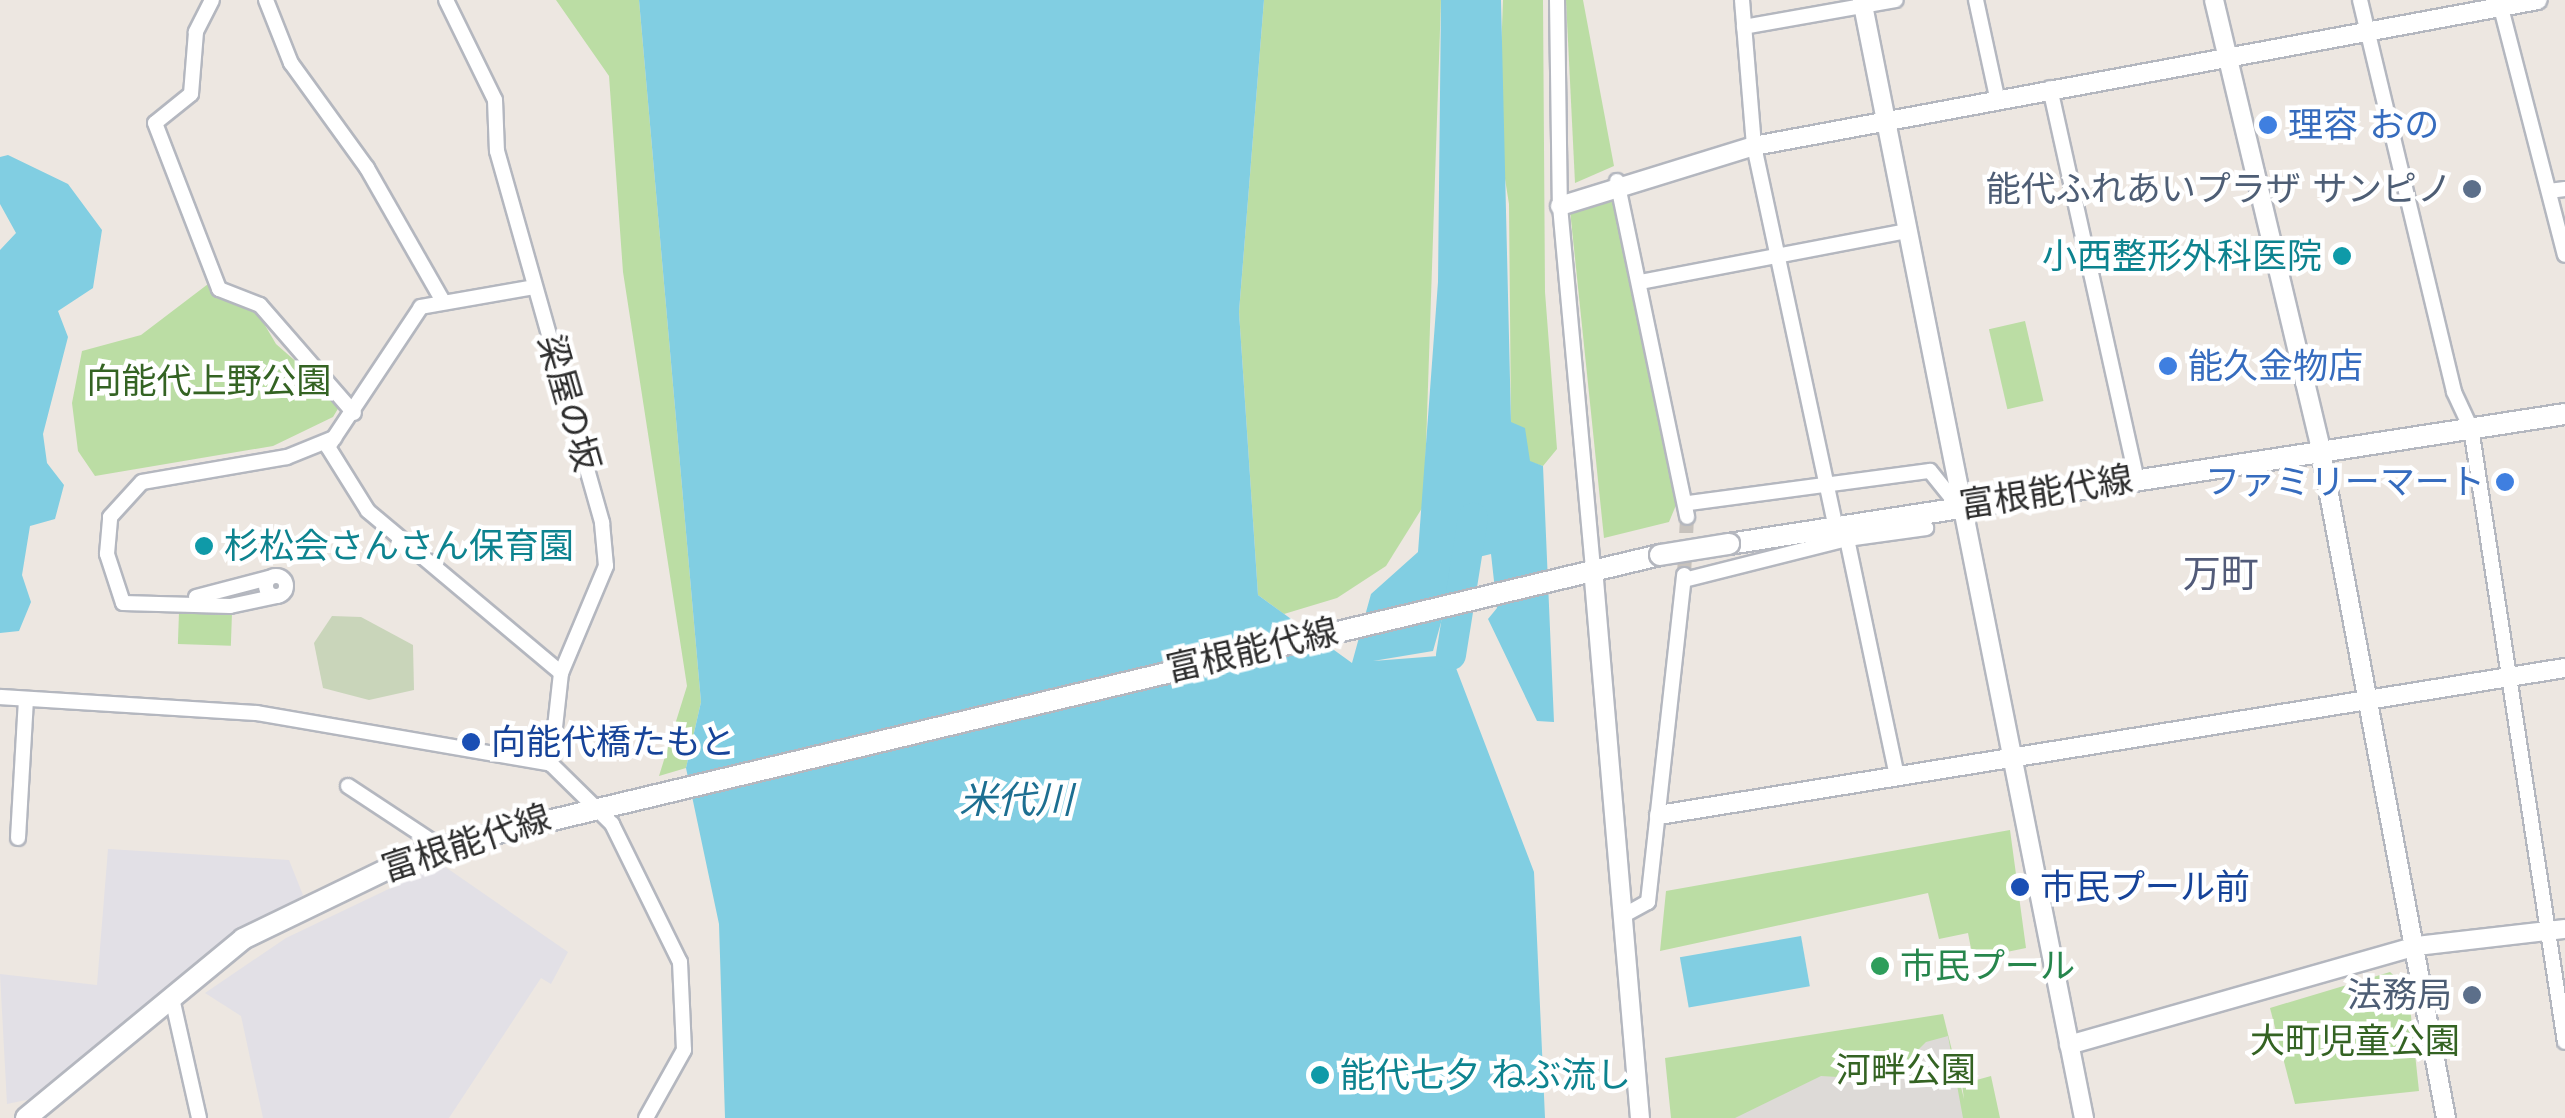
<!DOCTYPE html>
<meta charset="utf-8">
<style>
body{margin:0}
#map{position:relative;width:2565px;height:1118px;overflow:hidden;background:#ede7e1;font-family:"DejaVu Sans","Noto Sans JP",sans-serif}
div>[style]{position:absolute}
.industrial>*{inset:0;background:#e2e0e6}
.green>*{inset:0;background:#bbdda4;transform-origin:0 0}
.cemetery>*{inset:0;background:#c9d5ba}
.plaza>*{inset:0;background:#dddad7}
.water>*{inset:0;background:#81cee2;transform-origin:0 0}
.river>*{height:30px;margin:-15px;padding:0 15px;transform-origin:15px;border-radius:15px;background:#81cee2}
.minor-tunnel>*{height:14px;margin-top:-7px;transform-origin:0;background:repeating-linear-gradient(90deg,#c7c2bd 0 14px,transparent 0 21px)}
.roads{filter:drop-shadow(2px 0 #b4b7bf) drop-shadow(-2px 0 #b4b7bf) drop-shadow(0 2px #b4b7bf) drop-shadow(0 -2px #b4b7bf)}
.minor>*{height:14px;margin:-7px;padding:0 7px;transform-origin:7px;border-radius:7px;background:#fff}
.minor>.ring{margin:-7px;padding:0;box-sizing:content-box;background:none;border:14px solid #fff;border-radius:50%}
.tertiary>*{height:18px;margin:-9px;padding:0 9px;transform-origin:9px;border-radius:9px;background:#fff}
.secondary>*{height:20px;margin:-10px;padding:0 10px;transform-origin:10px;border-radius:10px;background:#fff}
.bridges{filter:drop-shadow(2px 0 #b4b7bf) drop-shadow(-2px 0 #b4b7bf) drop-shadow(0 2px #b4b7bf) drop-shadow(0 -2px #b4b7bf)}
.secondary-bridge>*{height:20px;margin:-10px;padding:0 10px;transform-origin:10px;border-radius:10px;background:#fff}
.dots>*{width:28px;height:28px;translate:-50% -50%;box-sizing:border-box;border:5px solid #fff;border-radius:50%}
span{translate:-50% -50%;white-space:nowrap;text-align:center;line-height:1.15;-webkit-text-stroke:9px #fff;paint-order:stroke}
.shop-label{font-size:35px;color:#366cbe}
.left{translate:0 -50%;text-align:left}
.right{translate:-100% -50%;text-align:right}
.service-label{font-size:35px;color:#4e5e75}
.culture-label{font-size:35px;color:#0d838f}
.park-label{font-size:35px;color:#346323}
.street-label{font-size:35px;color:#2d2d2d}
.transit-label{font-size:35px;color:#164399}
.leisure-label{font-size:35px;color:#27864d}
.neighbourhood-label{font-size:38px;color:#525b79}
.water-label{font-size:38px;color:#1d6f91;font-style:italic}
</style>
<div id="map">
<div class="industrial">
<i style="clip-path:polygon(108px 849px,289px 860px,303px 895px,31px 1099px,7px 1104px,0 974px,97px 985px)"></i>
<i style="clip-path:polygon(441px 864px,568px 952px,551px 984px,541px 978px,449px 1118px,263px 1118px,241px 1016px,205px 993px,286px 938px)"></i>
</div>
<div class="green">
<i style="clip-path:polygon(556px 0,639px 0,701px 702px,686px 768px,659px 776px,687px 686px,623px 272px,609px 76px)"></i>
<i style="clip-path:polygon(1264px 0,1441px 0,1424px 505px,1386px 566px,1337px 598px,1284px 614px,1258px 595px,1239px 312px)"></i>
<i style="clip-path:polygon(1503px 0,1543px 0,1545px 292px,1557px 449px,1543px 466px,1530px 462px,1511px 423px,1509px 204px,1498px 135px)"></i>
<i style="clip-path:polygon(1566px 0,1583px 0,1614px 166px,1575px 183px)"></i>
<i style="clip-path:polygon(1615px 192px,1679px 498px,1669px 522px,1604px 538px,1570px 210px)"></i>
<i style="clip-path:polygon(212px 281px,256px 310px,276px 344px,342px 402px,333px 417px,273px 446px,95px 476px,78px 451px,72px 403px,82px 351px,141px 335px)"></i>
<i style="left:2025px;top:321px;width:82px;height:37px;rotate:77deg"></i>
<i style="left:179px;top:612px;width:53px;height:32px;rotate:2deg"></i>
<i style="clip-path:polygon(2010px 830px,2026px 948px,1973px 959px,1968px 933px,1939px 939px,1928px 893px,1660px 951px,1666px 891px)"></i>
<i style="clip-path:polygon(2390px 972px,2408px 988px,2419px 1091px,2295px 1104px,2270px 1008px)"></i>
<i style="clip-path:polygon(1943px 1014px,1964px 1099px,1962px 1084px,1991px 1076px,2000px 1118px,1671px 1118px,1665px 1058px)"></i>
</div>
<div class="cemetery">
<i style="clip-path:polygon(332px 616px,361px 617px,413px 645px,414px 690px,369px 700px,323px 688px,314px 643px)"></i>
</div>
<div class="plaza">
<i style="clip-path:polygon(1948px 1036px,1963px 1118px,1735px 1118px,1821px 1076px,1888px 1080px,1926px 1042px)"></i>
</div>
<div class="water">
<i style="clip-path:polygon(639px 0,1264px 0,1239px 312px,1258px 595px,1352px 663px,1371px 594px,1418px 552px,1438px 282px,1441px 0,1501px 0,1511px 422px,1525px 428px,1530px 461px,1543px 466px,1554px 722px,1537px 721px,1488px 619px,1497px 608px,1491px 554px,1458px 562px,1433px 651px,1373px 661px,1451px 655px,1534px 872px,1545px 1118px,725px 1118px,719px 924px,686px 768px,701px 702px)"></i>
<i style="clip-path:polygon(8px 155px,68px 184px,102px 230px,93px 288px,58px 311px,68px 337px,43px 434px,47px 463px,64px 485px,55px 519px,30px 526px,22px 575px,31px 602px,19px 631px,0 633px,0 250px,16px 233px,0 204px,0 157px)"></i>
<i style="left:1801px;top:936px;width:51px;height:123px;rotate:80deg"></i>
</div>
<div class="river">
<i style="left:1451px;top:655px;width:139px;rotate:-80.9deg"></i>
</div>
<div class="minor-tunnel">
<i style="left:1684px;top:575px;width:58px;rotate:-87deg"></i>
</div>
<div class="roads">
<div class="minor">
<i style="left:212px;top:0;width:36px;rotate:117deg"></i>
<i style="left:196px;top:32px;width:62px;rotate:94.6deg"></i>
<i style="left:191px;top:94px;width:46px;rotate:141.1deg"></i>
<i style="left:155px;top:123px;width:178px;rotate:68.9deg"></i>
<i style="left:219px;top:289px;width:44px;rotate:21.3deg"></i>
<i style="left:260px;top:305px;width:143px;rotate:49deg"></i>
<i style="left:266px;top:0;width:68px;rotate:68.4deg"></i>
<i style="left:291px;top:63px;width:130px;rotate:54.1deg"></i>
<i style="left:367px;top:168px;width:153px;rotate:60.3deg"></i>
<i style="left:446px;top:0;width:111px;rotate:63.9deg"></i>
<i style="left:495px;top:100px;width:51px;rotate:87.8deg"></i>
<i style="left:497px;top:151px;width:387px;rotate:74.2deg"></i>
<i style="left:602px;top:523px;width:43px;rotate:84.7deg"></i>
<i style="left:606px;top:566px;width:116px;rotate:112.8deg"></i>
<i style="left:561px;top:673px;width:92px;rotate:96.3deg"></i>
<i style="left:551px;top:764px;width:86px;rotate:44.5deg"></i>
<i style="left:612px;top:824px;width:154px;rotate:63.8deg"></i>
<i style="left:680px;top:962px;width:88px;rotate:87.4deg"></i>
<i style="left:684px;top:1050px;width:78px;rotate:119.2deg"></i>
<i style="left:1557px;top:0;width:206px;rotate:89.2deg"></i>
<i style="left:1560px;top:206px;width:364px;rotate:84.8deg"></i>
<i style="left:1742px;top:0;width:146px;rotate:85.3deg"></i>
<i style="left:1754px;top:146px;width:387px;rotate:77.9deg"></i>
<i style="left:1976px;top:0;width:99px;rotate:77.8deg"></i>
<i style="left:2360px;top:0;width:403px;rotate:76.5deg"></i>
<i style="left:2454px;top:392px;width:40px;rotate:65deg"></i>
<i style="left:2471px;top:428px;width:621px;rotate:81.3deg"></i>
<i style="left:2499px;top:0;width:263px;rotate:75.5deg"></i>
<i style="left:1744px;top:27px;width:154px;rotate:-10.1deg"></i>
<i style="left:2050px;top:88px;width:398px;rotate:77.5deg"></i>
<i style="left:1617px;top:181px;width:343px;rotate:78.2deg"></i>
<i style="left:2549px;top:191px;width:16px;rotate:-7deg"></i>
<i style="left:1640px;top:282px;width:272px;rotate:-10.8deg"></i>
<i style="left:534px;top:287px;width:115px;rotate:170deg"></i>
<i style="left:421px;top:307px;width:168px;rotate:123.6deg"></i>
<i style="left:328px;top:447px;width:75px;rotate:58deg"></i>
<i style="left:368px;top:511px;width:252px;rotate:40deg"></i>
<i style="left:1689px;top:503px;width:243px;rotate:-7.6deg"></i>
<i style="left:1930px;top:471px;width:46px;rotate:51.1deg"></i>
<i style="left:1847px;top:539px;width:80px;rotate:-7.9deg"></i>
<i class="ring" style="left:266px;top:576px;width:6px;height:6px"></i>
<i style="left:1684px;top:580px;width:168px;rotate:-14.1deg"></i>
<i style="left:1847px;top:539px;width:242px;rotate:78.1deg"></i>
<i style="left:277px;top:596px;width:48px;rotate:168deg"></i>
<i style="left:230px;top:606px;width:107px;rotate:-178.4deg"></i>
<i style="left:123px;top:603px;width:52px;rotate:-108.1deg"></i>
<i style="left:107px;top:554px;width:37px;rotate:-85deg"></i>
<i style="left:110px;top:517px;width:47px;rotate:-47.6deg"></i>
<i style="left:142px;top:482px;width:147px;rotate:-9.8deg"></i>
<i style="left:287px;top:457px;width:51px;rotate:-22deg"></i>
<i style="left:196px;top:597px;width:75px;rotate:-14.6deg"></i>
<i style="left:0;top:697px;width:257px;rotate:3.6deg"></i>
<i style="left:257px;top:713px;width:298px;rotate:9.8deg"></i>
<i style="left:348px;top:786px;width:109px;rotate:33.4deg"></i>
<i style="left:18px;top:838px;width:139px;rotate:-86.7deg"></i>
<i style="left:1628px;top:913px;width:23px;rotate:-29deg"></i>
<i style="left:1648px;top:902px;width:329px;rotate:-83.7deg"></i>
<i style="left:172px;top:998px;width:123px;rotate:77.3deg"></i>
</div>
<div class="tertiary">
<i style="left:1862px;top:0;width:1140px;rotate:78.77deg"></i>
<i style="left:2214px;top:0;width:458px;rotate:76.6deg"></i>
<i style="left:2320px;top:446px;width:684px;rotate:79.38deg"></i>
<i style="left:1560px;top:206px;width:203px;rotate:-17.2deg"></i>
<i style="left:1754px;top:146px;width:797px;rotate:-10.55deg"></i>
<i style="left:1593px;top:568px;width:552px;rotate:85.12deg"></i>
<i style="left:1659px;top:815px;width:918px;rotate:-9.22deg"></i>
<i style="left:2069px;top:1045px;width:362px;rotate:-15.9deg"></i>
<i style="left:2417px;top:946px;width:149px;rotate:-6.6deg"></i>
</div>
<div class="secondary">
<i style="left:1729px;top:544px;width:846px;rotate:-8.84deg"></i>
<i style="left:26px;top:1118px;width:281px;rotate:-39.5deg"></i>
<i style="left:243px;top:939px;width:204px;rotate:-25.8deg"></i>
<i style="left:427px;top:850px;width:1268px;rotate:-13.46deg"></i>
</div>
</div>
<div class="bridges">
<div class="secondary-bridge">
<i style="left:1660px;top:555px;width:70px;rotate:-9.1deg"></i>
</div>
</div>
<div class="dots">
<i style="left:2268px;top:125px;background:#3f7fe0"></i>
<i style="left:2472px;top:189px;background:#5c6f8a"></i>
<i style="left:2342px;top:256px;background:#0f9aa8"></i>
<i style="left:2168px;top:366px;background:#3f7fe0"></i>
<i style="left:2505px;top:482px;background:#3f7fe0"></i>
<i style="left:204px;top:546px;background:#0f9aa8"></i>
<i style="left:471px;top:742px;background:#1a4fb4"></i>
<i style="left:2020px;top:887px;background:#1a4fb4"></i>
<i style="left:1880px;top:966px;background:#2e9e5b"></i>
<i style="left:2472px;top:995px;background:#5c6f8a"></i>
<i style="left:1320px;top:1075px;background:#0f9aa8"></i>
</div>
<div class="shop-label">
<span class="left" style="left:2288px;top:125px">理容 おの</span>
<span class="left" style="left:2188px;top:366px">能久金物店</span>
<span class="right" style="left:2485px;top:482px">ファミリーマート</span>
</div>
<div class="service-label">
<span class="right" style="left:2452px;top:189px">能代ふれあいプラザ サンピノ</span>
<span class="right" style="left:2452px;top:995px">法務局</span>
</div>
<div class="culture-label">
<span class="right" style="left:2322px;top:256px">小西整形外科医院</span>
<span class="left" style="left:224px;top:546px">杉松会さんさん保育園</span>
<span class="left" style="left:1340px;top:1075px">能代七夕 ねぶ流し</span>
</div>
<div class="park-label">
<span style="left:209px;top:381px">向能代上野公園</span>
<span style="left:2355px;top:1041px">大町児童公園</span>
<span style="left:1906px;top:1070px">河畔公園</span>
</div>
<div class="street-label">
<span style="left:569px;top:403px;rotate:74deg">梁屋の坂</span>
<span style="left:2046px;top:492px;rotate:-9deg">富根能代線</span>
<span style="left:1252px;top:650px;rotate:-13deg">富根能代線</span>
<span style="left:466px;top:843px;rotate:-18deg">富根能代線</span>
</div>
<div class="transit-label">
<span class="left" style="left:491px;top:742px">向能代橋たもと</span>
<span class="left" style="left:2040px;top:887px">市民プール前</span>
</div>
<div class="leisure-label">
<span class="left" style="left:1900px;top:966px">市民プール</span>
</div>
<div class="neighbourhood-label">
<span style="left:2221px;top:575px">万町</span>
</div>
<div class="water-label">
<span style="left:1016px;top:801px">米代川</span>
</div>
</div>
